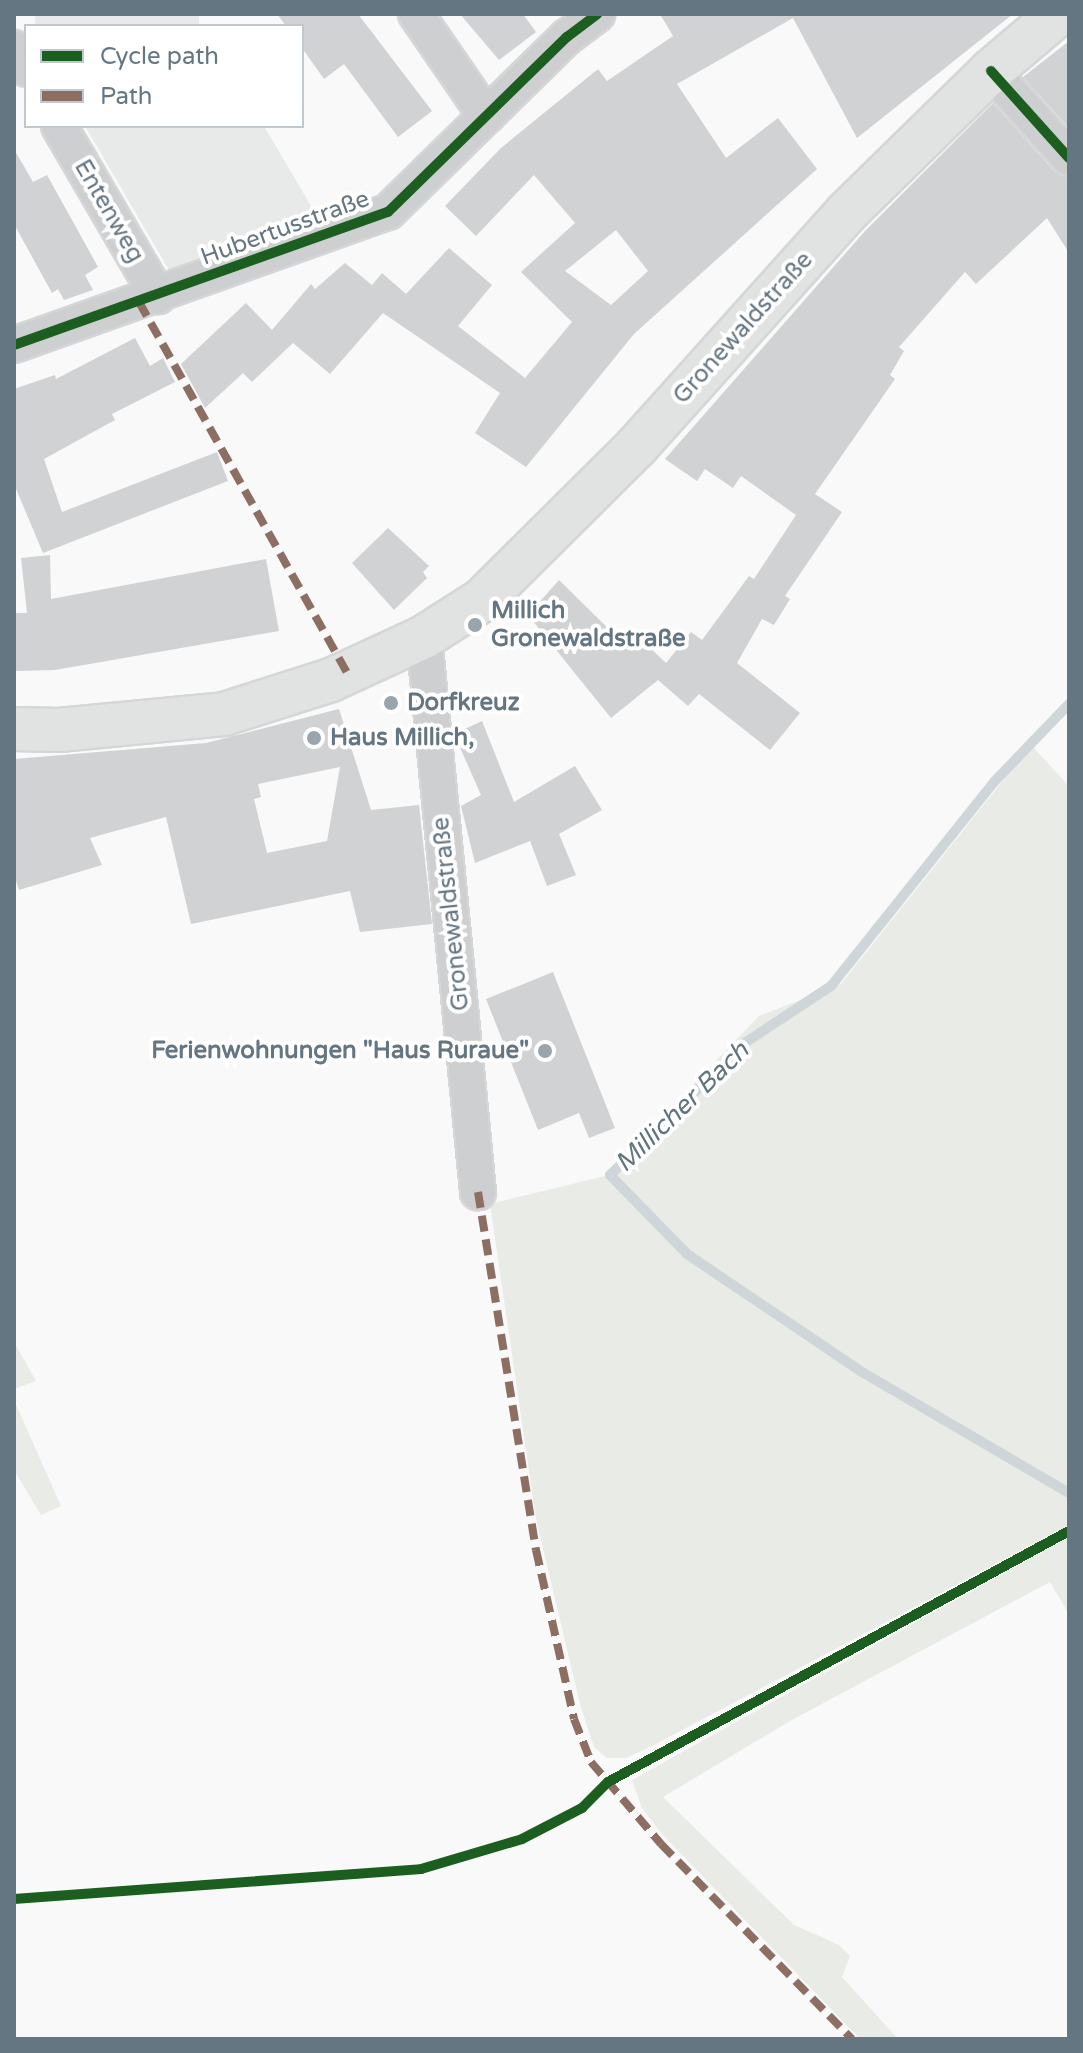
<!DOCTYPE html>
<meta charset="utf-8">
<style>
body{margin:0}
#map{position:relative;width:1083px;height:2053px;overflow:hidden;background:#f9f9f9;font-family:"Varela Round",sans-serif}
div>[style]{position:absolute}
.built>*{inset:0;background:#e8e9e9;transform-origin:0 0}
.green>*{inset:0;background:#e8ebe6}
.stream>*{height:10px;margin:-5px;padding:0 5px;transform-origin:5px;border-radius:5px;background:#ced6d9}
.building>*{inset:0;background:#d0d2d3}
.roads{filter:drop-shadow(2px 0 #d5d6d7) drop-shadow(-2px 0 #d5d6d7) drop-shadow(0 2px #d5d6d7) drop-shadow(0 -2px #d5d6d7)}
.minor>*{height:34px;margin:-17px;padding:0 17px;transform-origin:17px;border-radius:17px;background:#cecfd0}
.major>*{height:42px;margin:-21px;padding:0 21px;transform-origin:21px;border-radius:21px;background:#e1e2e2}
.quiet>*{height:8px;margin-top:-4px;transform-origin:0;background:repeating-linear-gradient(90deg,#8d6e63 0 16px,transparent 0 24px)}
.cycleway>*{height:10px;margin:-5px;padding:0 5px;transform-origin:5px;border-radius:5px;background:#1b5e20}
.dots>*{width:22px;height:22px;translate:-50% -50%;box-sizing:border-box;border:4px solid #fff;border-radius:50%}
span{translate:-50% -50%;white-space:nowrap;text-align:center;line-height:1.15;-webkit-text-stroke:8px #fff;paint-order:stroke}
.street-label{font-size:24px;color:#657683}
.poi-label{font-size:24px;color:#657683;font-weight:700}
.left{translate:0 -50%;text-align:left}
.right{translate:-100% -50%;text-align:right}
.water-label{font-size:26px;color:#60757c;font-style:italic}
.frame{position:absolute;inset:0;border:16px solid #657683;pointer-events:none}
.legend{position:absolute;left:24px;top:24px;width:280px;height:104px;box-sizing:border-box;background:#fff;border:2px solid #c1c8cd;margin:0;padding:10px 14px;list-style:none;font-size:24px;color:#657683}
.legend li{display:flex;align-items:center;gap:16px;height:40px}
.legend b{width:40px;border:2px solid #c1c8cd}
</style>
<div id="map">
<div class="built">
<i style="left:35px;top:14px;width:164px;height:14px"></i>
<i style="clip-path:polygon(85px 126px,264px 126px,318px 218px,169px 270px)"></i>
</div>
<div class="green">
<i style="clip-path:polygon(1031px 745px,1069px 786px,1069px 1525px,652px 1746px,626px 1758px,607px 1758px,594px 1747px,581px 1708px,536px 1519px,490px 1204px,605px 1176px,759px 1016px,840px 985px)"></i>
<i style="clip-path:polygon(14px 1342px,36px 1381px,14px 1389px)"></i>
<i style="clip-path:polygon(14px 1400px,61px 1506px,41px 1515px,14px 1470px)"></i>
<i style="clip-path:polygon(1069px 1537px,1069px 1614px,1050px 1582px,790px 1721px,663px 1797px,794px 1925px,839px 1945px,850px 1956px,842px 1977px,898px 2039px,860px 2039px,660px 1832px,642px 1808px,632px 1780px)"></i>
</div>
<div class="stream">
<i style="left:1069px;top:704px;width:108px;rotate:133.9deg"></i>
<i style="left:994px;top:782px;width:261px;rotate:128.6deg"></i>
<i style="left:831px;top:986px;width:102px;rotate:146.6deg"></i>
<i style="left:746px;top:1042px;width:190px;rotate:135.6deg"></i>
<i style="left:610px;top:1175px;width:110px;rotate:45.7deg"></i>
<i style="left:687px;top:1254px;width:211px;rotate:34deg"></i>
<i style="left:862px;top:1372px;width:240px;rotate:30.3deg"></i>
</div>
<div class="building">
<i style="clip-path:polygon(277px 14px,358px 14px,432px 111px,398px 137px,344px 64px,324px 79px,302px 48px,302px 26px,286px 26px)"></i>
<i style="clip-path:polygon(460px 14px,523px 14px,536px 32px,499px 60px)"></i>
<i style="clip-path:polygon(evenodd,660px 14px,1013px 14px,857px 138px,793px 18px,677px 84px,726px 158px,778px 118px,817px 169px,634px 334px,526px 467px,475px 433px,500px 393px,383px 313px,330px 374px,293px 343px,252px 382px,243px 373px,205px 408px,181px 364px,246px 303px,272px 330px,311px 284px,315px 289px,345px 263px,372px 285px,382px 273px,406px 294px,449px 248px,492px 285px,458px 326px,525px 378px,572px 322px,521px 272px,575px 223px,534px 175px,476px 236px,445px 206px,501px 148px,598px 69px,607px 81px,673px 36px,660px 14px,616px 230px,648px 271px,611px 305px,565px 271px,616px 230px)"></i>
<i style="clip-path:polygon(1069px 41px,1069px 128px,1023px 77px)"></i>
<i style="clip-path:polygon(993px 103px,1054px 171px,1069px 177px,1069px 253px,1047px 218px,976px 284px,965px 272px,899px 347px,904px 351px,890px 375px,895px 379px,815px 494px,842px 512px,785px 596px,790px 599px,774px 625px,762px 619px,737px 663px,800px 713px,770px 750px,699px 694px,688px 706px,658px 680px,611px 718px,528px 615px,559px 580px,622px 642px,632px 631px,666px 663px,691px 632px,702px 640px,749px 576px,754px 579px,796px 515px,741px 476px,733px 488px,705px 469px,697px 481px,665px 459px,865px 231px)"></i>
<i style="clip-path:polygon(14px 149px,33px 182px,47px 175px,77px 229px,98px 267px,85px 275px,93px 290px,64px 300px,58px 289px,52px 293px,14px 224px)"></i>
<i style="clip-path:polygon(135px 338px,150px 366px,163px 358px,175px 382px,112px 414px,115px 420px,44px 459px,62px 512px,217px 452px,228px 481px,43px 553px,14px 484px,14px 389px,55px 375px,56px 379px)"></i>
<i style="clip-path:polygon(388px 528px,429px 566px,423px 572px,427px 578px,394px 610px,352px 563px)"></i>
<i style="clip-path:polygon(50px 555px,51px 599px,266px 559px,279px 631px,55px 670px,16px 671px,14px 613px,27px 613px,21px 558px)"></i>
<i style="clip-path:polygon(evenodd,339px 709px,371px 810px,419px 805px,432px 924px,360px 932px,350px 891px,191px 924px,166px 817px,90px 838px,102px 865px,19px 890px,14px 874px,14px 759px,206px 743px,339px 709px,340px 767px,327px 841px,267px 853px,254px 799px,261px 797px,258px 784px,340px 767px)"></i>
<i style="clip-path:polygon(482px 721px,514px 802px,575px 766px,602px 810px,559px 834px,576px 875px,547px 886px,530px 841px,475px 863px,461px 806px,481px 795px,454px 734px)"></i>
<i style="clip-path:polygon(553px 972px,615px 1128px,589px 1138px,579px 1113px,538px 1130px,486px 999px)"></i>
</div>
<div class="roads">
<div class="minor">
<i style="left:416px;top:14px;width:124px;rotate:55.5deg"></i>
<i style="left:14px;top:48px;width:24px;rotate:60deg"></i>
<i style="left:991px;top:71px;width:117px;rotate:48.1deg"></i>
<i style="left:59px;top:126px;width:197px;rotate:59.8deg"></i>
<i style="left:14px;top:345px;width:397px;rotate:-19.6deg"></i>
<i style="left:388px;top:212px;width:250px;rotate:-44.4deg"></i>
<i style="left:567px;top:37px;width:38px;rotate:-37deg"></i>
<i style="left:424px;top:637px;width:558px;rotate:84.44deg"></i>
</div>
<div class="major">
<i style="left:14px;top:729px;width:45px;rotate:1.3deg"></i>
<i style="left:59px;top:730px;width:166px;rotate:-5.5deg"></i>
<i style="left:224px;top:714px;width:112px;rotate:-17.6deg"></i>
<i style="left:331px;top:680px;width:102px;rotate:-24.8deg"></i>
<i style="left:424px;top:637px;width:69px;rotate:-32.5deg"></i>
<i style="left:482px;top:600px;width:218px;rotate:-44.8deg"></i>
<i style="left:637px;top:446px;width:314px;rotate:-48.1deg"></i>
<i style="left:847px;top:212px;width:202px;rotate:-44.4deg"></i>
<i style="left:991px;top:71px;width:88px;rotate:-40.4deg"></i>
</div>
</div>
<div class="quiet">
<i style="left:139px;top:302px;width:425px;rotate:60.7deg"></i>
<i style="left:478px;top:1192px;width:363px;rotate:80.8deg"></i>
<i style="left:536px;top:1550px;width:173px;rotate:77.3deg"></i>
<i style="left:574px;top:1719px;width:46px;rotate:68.4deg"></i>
<i style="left:591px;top:1762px;width:108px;rotate:49.5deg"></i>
<i style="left:661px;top:1844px;width:273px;rotate:45.6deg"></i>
</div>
<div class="cycleway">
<i style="left:991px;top:71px;width:117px;rotate:48.1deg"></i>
<i style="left:14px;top:345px;width:397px;rotate:-19.6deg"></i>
<i style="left:388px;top:212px;width:250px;rotate:-44.4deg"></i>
<i style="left:567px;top:37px;width:38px;rotate:-37deg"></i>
<i style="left:14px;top:1899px;width:408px;rotate:-4.2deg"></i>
<i style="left:421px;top:1869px;width:105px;rotate:-16.5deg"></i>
<i style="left:522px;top:1839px;width:68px;rotate:-27.3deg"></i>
<i style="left:582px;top:1808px;width:37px;rotate:-45deg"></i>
<i style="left:608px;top:1782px;width:525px;rotate:-28.57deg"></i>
</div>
<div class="dots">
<i style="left:475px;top:625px;background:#99a4ac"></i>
<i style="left:391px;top:703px;background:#99a4ac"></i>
<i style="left:314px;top:738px;background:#99a4ac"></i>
<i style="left:545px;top:1051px;background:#99a4ac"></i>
</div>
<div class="street-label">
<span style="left:109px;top:211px;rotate:60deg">Entenweg</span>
<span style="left:285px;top:228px;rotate:-20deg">Hubertusstraße</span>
<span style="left:743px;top:328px;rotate:-48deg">Gronewaldstraße</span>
<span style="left:451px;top:914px;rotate:-96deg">Gronewaldstraße</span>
</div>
<div class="poi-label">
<span class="left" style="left:491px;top:625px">Millich<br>Gronewaldstraße</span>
<span class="left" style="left:407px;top:703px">Dorfkreuz</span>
<span class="left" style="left:330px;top:738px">Haus Millich,</span>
<span class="right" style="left:529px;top:1051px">Ferienwohnungen "Haus Ruraue"</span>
</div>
<div class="water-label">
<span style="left:682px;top:1107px;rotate:-44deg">Millicher Bach</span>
</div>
<div class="frame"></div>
<ul class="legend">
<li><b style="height:10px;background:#1b5e20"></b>Cycle path</li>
<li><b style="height:10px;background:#8d6e63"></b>Path</li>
</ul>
</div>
